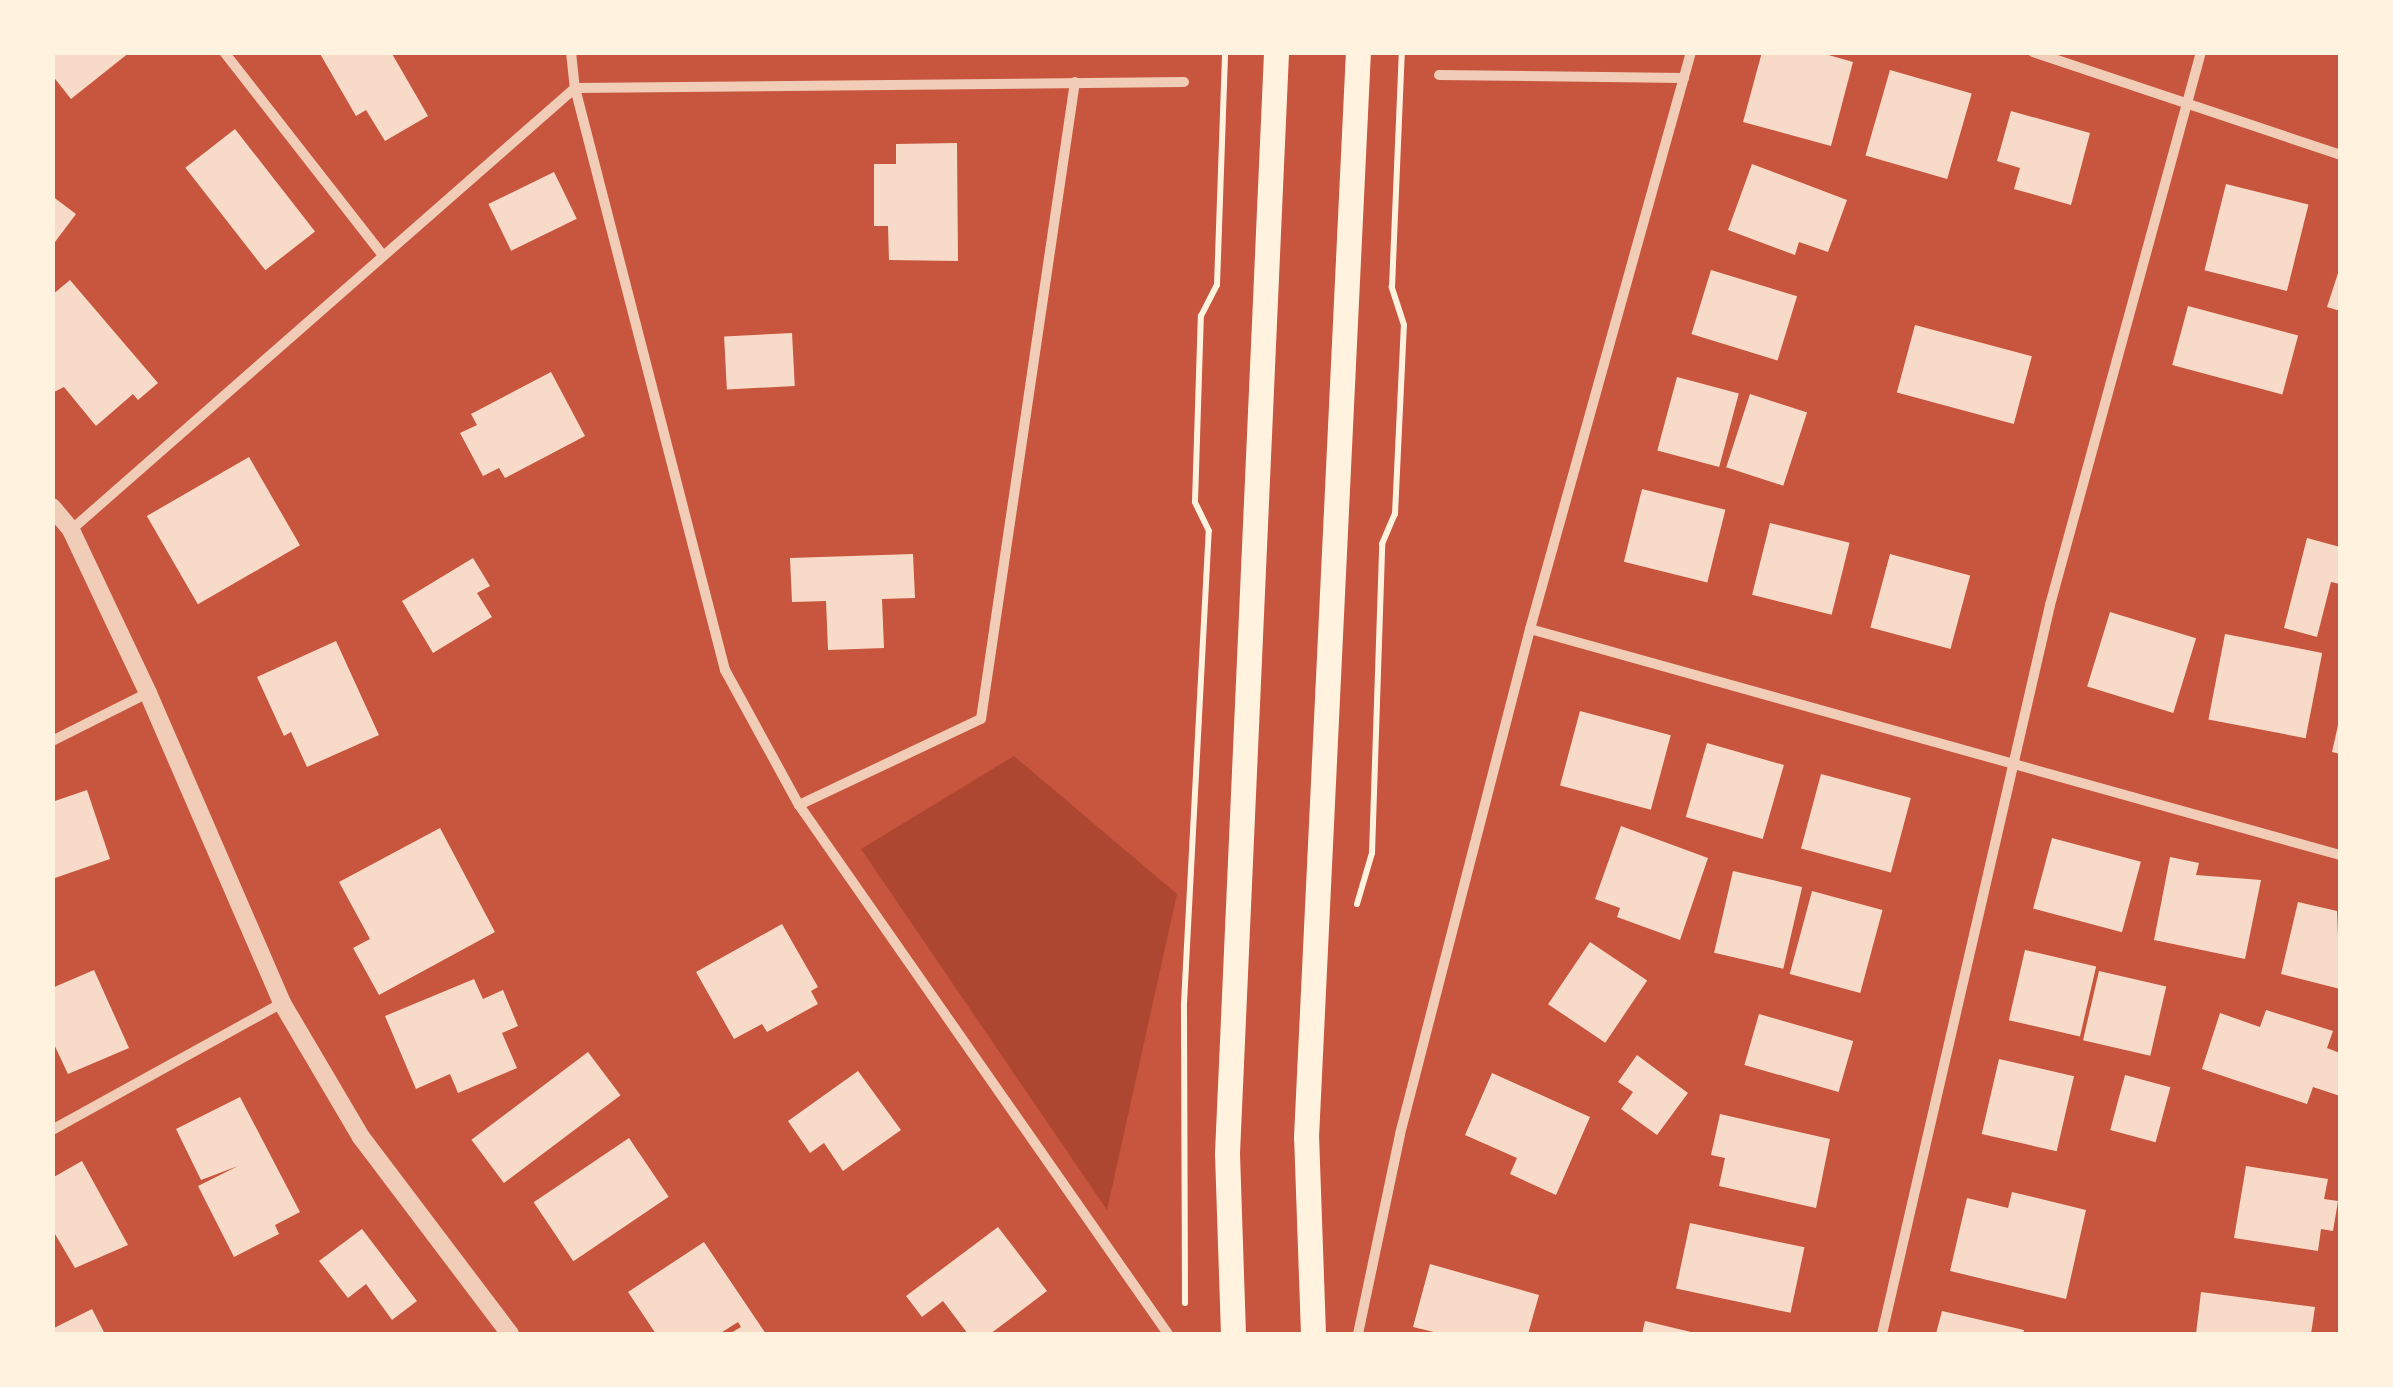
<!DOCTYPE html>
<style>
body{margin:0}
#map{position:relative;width:2393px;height:1387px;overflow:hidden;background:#c8553d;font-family:Jost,sans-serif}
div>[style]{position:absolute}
.green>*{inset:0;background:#ae4732}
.building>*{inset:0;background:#f7dbc8;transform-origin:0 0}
.path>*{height:6px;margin:-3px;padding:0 3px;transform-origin:3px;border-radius:3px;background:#fff3e0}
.minor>*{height:10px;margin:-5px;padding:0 5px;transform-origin:5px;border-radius:5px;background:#f1ccb7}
.tertiary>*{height:18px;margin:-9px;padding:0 9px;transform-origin:9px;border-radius:9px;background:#f1ccb7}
.primary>*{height:25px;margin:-12.5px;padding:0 12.5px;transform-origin:12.5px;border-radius:12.5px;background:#fff3e0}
span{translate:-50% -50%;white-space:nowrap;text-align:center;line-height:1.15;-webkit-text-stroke:8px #fff3e0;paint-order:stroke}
.frame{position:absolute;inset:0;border:55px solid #fff3e0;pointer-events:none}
</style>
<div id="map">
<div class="green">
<i style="clip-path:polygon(1014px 756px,1177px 894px,1107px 1210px,861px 849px)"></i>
</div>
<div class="building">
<i style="clip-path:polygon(52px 52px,130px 52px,71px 99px,52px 75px)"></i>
<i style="clip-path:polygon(319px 52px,391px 52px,428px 116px,385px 141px,366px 110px,356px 116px)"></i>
<i style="clip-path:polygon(1762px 52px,1818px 52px,1853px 62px,1831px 146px,1743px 122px)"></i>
<i style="left:1890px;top:70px;width:85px;height:89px;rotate:16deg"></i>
<i style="clip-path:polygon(2011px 111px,2090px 133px,2071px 205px,2014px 189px,2020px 168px,1997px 161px)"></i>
<i style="left:235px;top:129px;width:130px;height:63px;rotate:52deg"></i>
<i style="clip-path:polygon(957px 143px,958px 261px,889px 260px,888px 226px,874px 226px,874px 164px,896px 164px,896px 144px)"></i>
<i style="clip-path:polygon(1752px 164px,1847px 200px,1828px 252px,1799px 242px,1795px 255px,1728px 230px)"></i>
<i style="left:554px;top:172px;width:52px;height:73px;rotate:64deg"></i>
<i style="left:2226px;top:184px;width:85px;height:89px;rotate:14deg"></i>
<i style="clip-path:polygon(52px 196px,76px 214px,52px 246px)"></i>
<i style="clip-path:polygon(2340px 267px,2340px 311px,2327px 307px)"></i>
<i style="left:1711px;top:270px;width:90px;height:67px;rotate:17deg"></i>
<i style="clip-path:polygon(70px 280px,158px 383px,138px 400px,133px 394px,96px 426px,64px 387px,52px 393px,52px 295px)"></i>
<i style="left:2188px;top:306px;width:114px;height:61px;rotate:15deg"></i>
<i style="left:1915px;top:325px;width:121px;height:70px;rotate:15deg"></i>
<i style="left:792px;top:333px;width:53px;height:68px;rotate:87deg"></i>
<i style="clip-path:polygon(551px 372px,585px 436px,505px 478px,499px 468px,483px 476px,460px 433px,477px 425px,471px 414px)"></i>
<i style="left:1677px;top:377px;width:64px;height:76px;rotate:15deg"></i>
<i style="left:1750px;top:394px;width:60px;height:77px;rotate:18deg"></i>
<i style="left:249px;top:457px;width:102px;height:118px;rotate:60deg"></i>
<i style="left:1642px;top:489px;width:86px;height:75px;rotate:14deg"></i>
<i style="left:1770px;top:523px;width:82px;height:74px;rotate:14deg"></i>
<i style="clip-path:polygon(2307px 538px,2340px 547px,2340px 584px,2331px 582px,2317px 637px,2284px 628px)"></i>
<i style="clip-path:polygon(913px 554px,915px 598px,882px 599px,884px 648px,828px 650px,826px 601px,792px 602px,790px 558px)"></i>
<i style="left:1890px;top:554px;width:83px;height:76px;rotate:15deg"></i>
<i style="clip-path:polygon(473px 558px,490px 586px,477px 593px,492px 617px,433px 653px,402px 601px)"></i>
<i style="left:2110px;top:612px;width:90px;height:78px;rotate:17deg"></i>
<i style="left:2225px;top:634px;width:99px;height:87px;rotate:11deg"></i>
<i style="clip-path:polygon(336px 641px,379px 735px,307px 767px,291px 732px,284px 736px,257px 677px)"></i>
<i style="left:1580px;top:711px;width:94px;height:77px;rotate:15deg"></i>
<i style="clip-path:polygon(2339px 721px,2340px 721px,2340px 754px,2332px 752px)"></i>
<i style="left:1707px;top:743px;width:80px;height:77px;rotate:16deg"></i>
<i style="left:1821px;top:774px;width:93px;height:77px;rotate:15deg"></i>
<i style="clip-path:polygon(87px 790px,110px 859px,52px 879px,52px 802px)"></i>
<i style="clip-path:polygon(1621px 826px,1708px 858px,1680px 940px,1617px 917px,1620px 908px,1595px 899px)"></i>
<i style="clip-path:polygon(440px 828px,495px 932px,379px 995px,353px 948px,370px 939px,339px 882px)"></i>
<i style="left:2052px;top:838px;width:92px;height:73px;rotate:15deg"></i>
<i style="clip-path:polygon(2170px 857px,2199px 863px,2196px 875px,2261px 880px,2245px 959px,2154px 940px)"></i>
<i style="left:1733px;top:871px;width:71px;height:84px;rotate:13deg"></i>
<i style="left:1812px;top:891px;width:73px;height:86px;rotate:15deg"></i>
<i style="clip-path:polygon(2298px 902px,2337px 911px,2340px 989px,2281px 974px)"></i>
<i style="clip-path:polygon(782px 924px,818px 987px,811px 991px,818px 1004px,767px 1032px,762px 1024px,734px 1039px,696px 972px)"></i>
<i style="left:1590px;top:942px;width:69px;height:75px;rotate:34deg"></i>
<i style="left:2025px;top:950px;width:73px;height:72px;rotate:13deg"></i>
<i style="clip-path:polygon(94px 970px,129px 1048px,68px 1074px,52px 1040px,52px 988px)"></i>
<i style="left:2099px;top:971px;width:69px;height:71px;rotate:13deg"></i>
<i style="clip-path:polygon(474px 979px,483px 999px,503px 990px,518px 1026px,502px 1033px,517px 1068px,458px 1093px,450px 1074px,416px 1089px,385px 1016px)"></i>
<i style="clip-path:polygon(2266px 1010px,2333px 1031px,2327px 1048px,2340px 1053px,2340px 1096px,2313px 1087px,2307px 1104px,2202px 1069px,2220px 1013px,2260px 1027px)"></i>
<i style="left:1759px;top:1014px;width:98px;height:53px;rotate:16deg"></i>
<i style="left:588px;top:1052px;width:54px;height:146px;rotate:53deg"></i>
<i style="clip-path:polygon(1637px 1055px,1688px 1093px,1657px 1135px,1621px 1109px,1633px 1092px,1618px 1082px)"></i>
<i style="left:1999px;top:1059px;width:77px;height:77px;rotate:13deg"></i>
<i style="clip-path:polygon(858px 1071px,901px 1130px,843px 1171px,824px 1143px,810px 1153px,788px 1121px)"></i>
<i style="clip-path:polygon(1492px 1073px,1590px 1117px,1556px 1195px,1510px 1174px,1517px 1158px,1465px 1135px)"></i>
<i style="left:2125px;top:1075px;width:47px;height:57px;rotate:15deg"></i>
<i style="clip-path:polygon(240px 1097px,300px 1212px,275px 1225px,279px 1234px,234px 1257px,198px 1186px,238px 1166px,201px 1180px,176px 1129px)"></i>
<i style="clip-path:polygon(1720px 1114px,1830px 1139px,1816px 1208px,1719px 1186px,1725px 1158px,1711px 1155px)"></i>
<i style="left:629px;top:1138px;width:71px;height:115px;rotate:56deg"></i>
<i style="clip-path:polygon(82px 1161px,128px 1245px,75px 1268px,52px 1229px,52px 1178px)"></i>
<i style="clip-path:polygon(2246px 1166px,2328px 1179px,2324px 1199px,2338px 1201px,2333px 1231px,2321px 1229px,2318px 1251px,2234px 1238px)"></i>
<i style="clip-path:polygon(2012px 1192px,2086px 1210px,2066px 1299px,1950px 1271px,1967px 1198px,2008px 1208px)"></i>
<i style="left:1690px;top:1223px;width:117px;height:67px;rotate:12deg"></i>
<i style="clip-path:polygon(998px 1227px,1047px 1291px,990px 1334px,968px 1334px,943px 1301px,922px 1317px,906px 1296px)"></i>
<i style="clip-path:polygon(362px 1229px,417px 1301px,392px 1320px,366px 1284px,348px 1298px,319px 1261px)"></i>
<i style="clip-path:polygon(704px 1242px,766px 1334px,729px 1334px,741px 1327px,738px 1322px,719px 1334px,656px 1334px,628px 1292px)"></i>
<i style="clip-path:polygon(1430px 1264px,1539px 1295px,1528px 1334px,1442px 1334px,1413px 1327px)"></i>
<i style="clip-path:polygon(2201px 1292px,2315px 1307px,2311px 1334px,2196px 1334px)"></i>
<i style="clip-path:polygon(92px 1309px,105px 1334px,52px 1334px,52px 1329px)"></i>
<i style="clip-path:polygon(1942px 1311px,2024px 1330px,2023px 1334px,1936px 1334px)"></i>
<i style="clip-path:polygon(1645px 1321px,1695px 1333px,1695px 1334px,1642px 1334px)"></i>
</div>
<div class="path">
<i style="left:1357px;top:904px;width:53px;rotate:-73.6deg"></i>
<i style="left:1372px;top:853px;width:309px;rotate:-88.1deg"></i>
<i style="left:1382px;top:544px;width:33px;rotate:-67deg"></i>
<i style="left:1395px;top:514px;width:189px;rotate:-87.3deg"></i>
<i style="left:1404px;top:325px;width:40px;rotate:-108deg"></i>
<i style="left:1392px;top:287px;width:235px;rotate:-87.6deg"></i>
<i style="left:1185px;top:1303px;width:300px;rotate:-90.2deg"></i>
<i style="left:1184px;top:1003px;width:473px;rotate:-87deg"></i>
<i style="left:1209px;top:531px;width:32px;rotate:-116deg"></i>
<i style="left:1195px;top:502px;width:186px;rotate:-88.2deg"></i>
<i style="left:1201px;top:316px;width:35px;rotate:-63deg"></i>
<i style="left:1217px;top:285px;width:233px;rotate:-88deg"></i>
</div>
<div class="minor">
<i style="left:224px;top:52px;width:255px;rotate:52deg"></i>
<i style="left:571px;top:52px;width:36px;rotate:84deg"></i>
<i style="left:575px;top:88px;width:601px;rotate:75.55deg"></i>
<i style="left:725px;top:670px;width:154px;rotate:61.3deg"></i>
<i style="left:799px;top:805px;width:645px;rotate:55.1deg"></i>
<i style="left:2033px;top:52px;width:324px;rotate:18.5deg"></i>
<i style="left:1439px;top:75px;width:245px;rotate:0.7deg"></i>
<i style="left:71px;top:530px;width:670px;rotate:-41.25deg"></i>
<i style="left:575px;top:88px;width:609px;rotate:-0.56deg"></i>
<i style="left:1530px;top:629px;width:841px;rotate:15.59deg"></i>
<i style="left:52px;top:741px;width:107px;rotate:-26.6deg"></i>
<i style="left:799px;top:805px;width:201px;rotate:-25.3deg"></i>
<i style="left:981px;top:719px;width:644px;rotate:-81.61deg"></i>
<i style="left:52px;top:1130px;width:263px;rotate:-28.9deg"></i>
<i style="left:1358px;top:1334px;width:204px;rotate:-78.1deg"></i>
<i style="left:1400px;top:1134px;width:521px;rotate:-75.56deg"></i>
<i style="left:1530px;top:629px;width:599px;rotate:-74.41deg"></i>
<i style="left:1882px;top:1334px;width:748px;rotate:-77.02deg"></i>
<i style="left:2050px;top:605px;width:573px;rotate:-74.73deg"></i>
</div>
<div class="tertiary">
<i style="left:52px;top:507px;width:30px;rotate:50deg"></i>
<i style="left:71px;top:530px;width:180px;rotate:64.7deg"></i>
<i style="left:148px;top:693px;width:338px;rotate:66.6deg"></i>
<i style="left:282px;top:1003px;width:156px;rotate:59.5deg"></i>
<i style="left:361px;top:1137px;width:247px;rotate:52.9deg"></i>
</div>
<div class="primary">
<i style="left:1233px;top:1334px;width:181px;rotate:-91.9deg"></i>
<i style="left:1227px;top:1153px;width:1102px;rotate:-87.45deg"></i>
<i style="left:1313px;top:1334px;width:197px;rotate:-92deg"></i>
<i style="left:1306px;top:1137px;width:1086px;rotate:-87.26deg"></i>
</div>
<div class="frame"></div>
</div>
